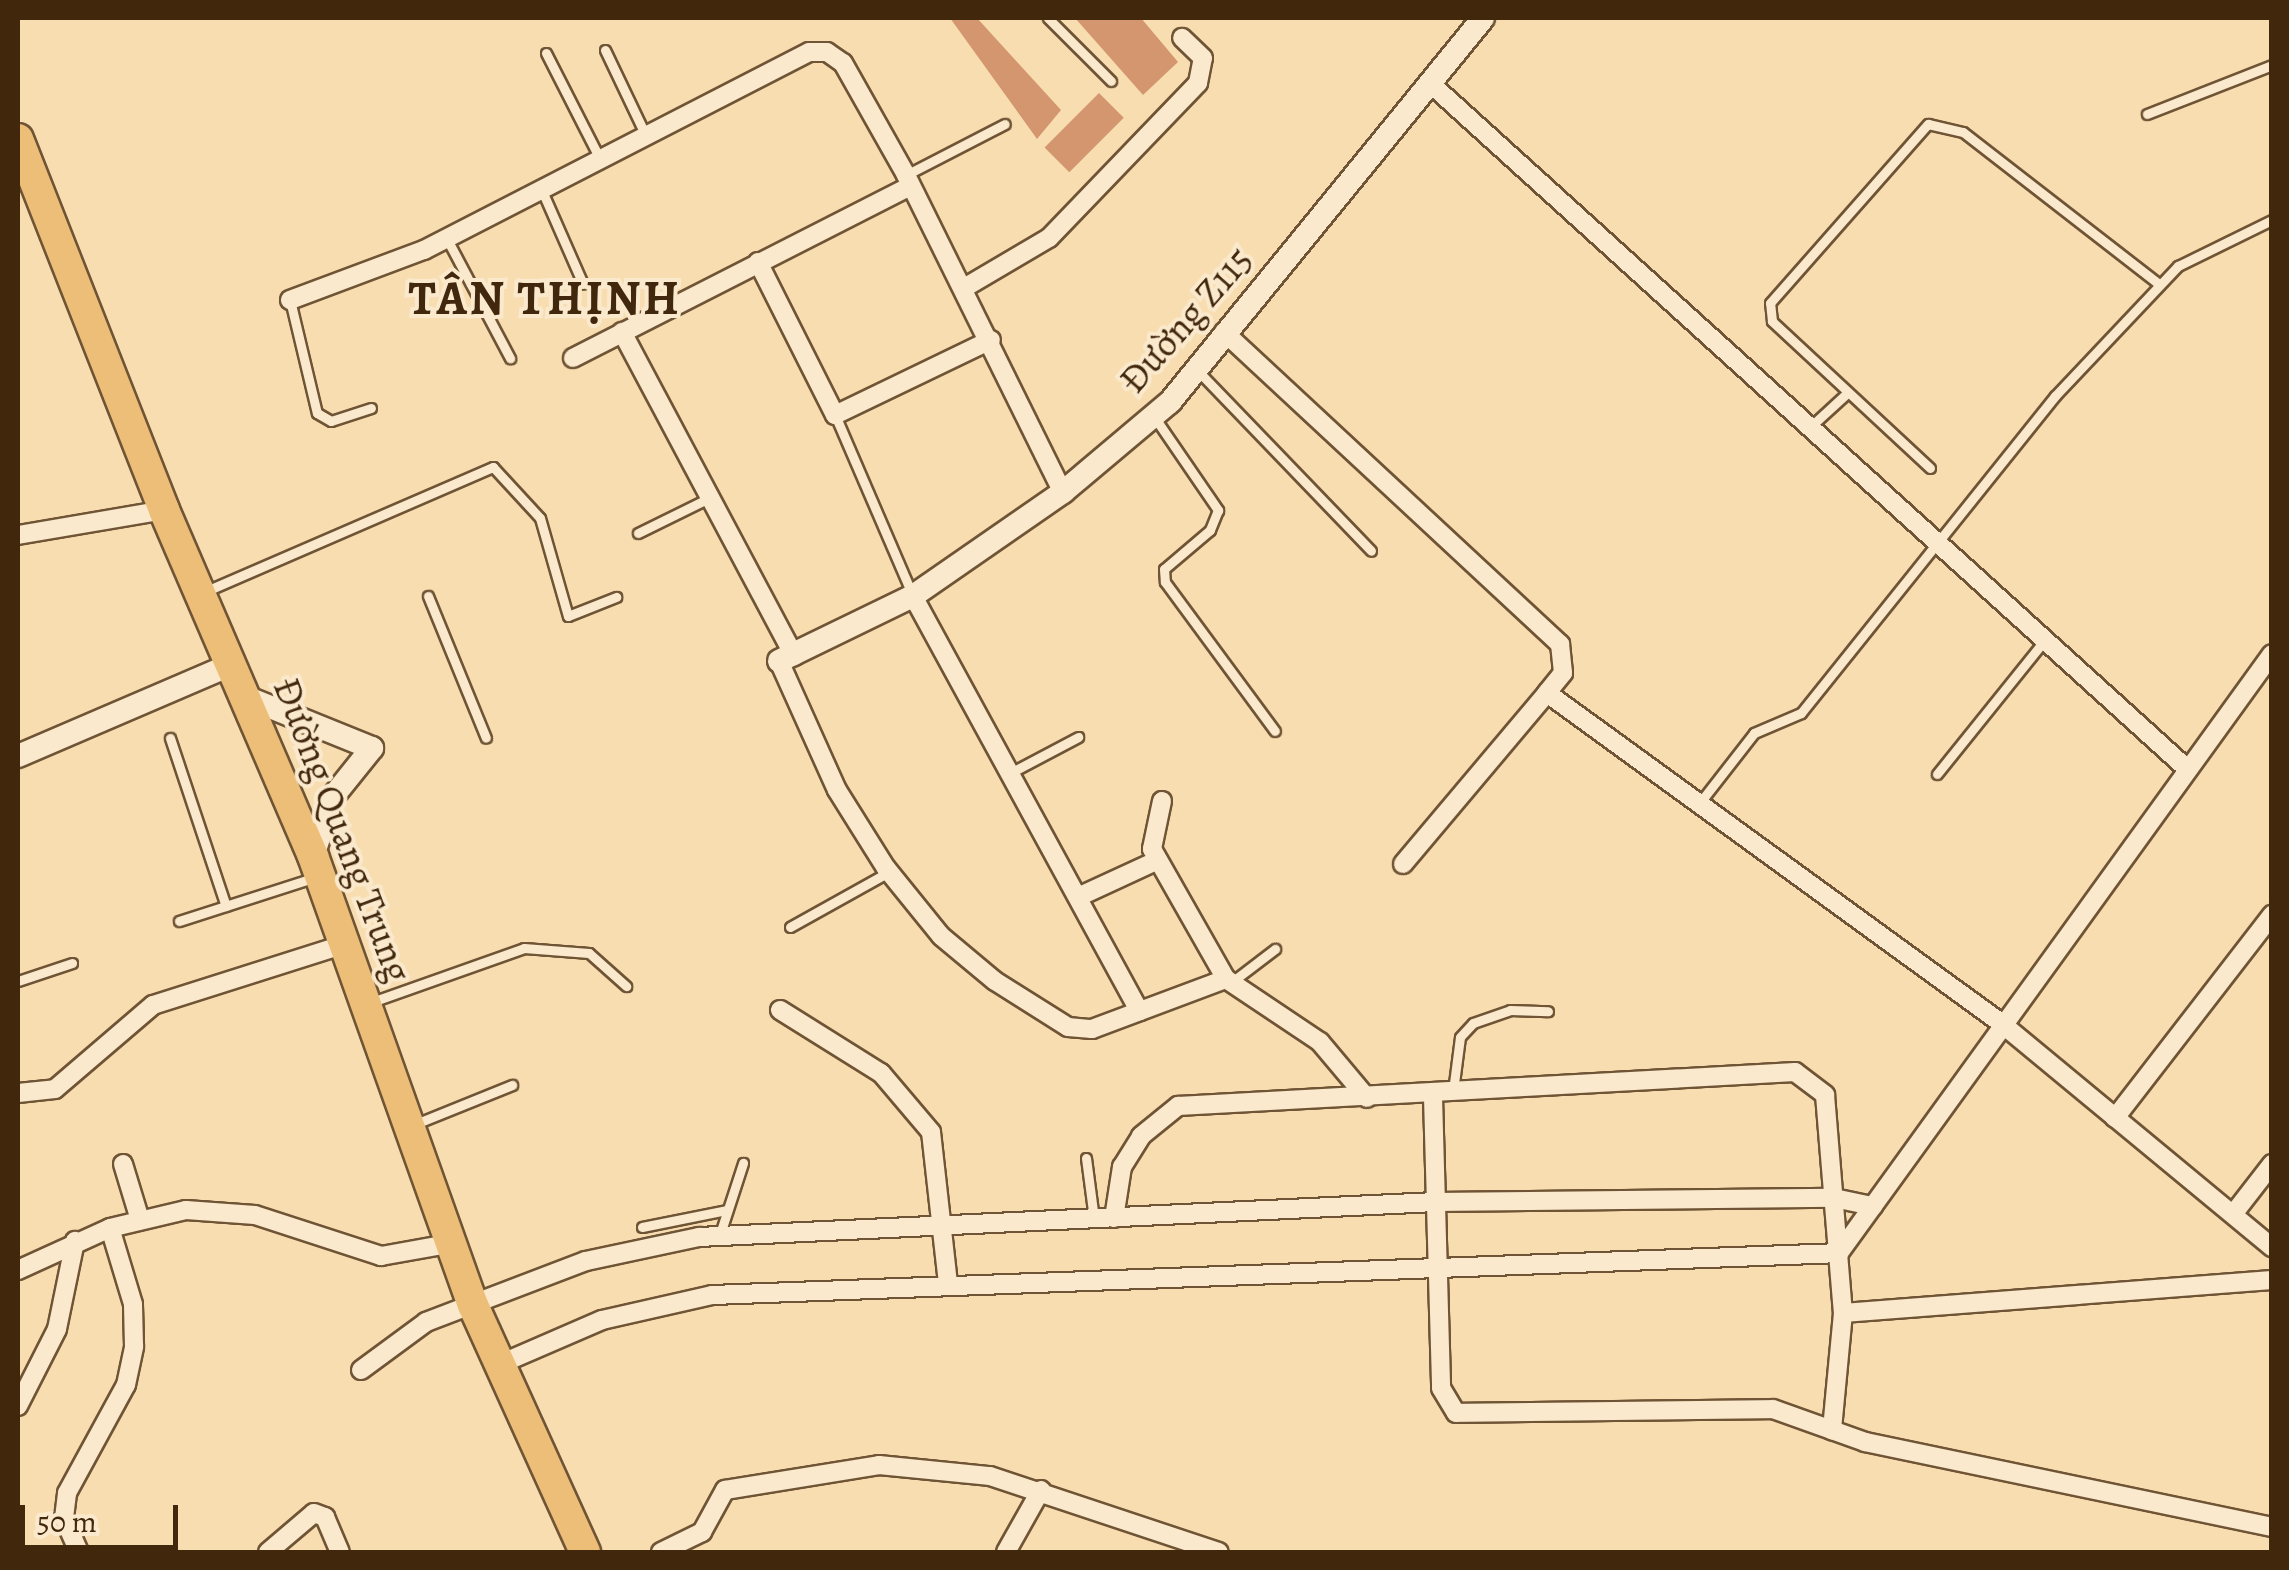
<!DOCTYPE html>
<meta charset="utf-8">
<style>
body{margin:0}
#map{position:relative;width:2289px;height:1570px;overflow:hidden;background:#f8ddb0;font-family:Alegreya,serif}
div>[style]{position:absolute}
.building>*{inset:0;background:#d4966e;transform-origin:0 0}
.roads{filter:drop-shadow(2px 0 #6f5435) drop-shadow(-2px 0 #6f5435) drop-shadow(0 2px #6f5435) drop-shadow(0 -2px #6f5435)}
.service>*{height:9px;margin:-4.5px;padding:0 4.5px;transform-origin:4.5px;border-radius:4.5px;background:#fae9cc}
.minor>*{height:18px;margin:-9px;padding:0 9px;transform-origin:9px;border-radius:9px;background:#fae9cc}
.tertiary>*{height:22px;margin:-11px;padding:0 11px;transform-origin:11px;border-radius:11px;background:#fae9cc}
.primary>*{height:30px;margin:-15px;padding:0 15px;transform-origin:15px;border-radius:15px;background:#ecbe78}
span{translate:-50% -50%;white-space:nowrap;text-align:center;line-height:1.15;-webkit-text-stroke:8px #fae9cc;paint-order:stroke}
.street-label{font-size:38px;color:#41270c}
.district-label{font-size:48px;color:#41270c;font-weight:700;letter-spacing:2.5px}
.frame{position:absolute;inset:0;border:20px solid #41270c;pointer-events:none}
.scale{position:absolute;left:20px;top:1505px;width:158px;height:45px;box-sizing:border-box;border:5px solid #41270c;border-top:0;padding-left:12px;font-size:30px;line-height:35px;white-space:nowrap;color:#41270c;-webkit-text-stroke:8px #fae9cc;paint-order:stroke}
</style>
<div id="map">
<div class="building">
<i style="clip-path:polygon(950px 18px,977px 18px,1061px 110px,1037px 139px)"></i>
<i style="clip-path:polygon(1075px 18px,1141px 18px,1178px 62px,1143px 95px)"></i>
<i style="left:1099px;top:93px;width:35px;height:77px;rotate:45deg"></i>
</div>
<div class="roads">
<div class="service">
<i style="left:1048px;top:18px;width:89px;rotate:45deg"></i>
<i style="left:605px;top:50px;width:98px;rotate:64.5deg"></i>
<i style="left:546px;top:53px;width:121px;rotate:63deg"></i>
<i style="left:2147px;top:114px;width:134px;rotate:-21.4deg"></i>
<i style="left:906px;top:175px;width:111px;rotate:-27.3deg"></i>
<i style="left:543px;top:193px;width:99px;rotate:66.3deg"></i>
<i style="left:447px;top:239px;width:135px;rotate:62.1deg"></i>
<i style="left:290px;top:300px;width:116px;rotate:76.6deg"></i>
<i style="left:317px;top:413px;width:16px;rotate:30deg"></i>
<i style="left:331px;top:421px;width:42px;rotate:-18deg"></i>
<i style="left:1199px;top:372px;width:248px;rotate:46.1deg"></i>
<i style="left:835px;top:415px;width:195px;rotate:66.7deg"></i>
<i style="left:1155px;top:418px;width:112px;rotate:55.6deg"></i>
<i style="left:1218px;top:510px;width:22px;rotate:112deg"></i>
<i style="left:1210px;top:530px;width:60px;rotate:139.7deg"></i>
<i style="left:1164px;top:569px;width:13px;rotate:86deg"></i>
<i style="left:1165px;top:582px;width:185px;rotate:53.6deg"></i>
<i style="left:1809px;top:428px;width:49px;rotate:-42.5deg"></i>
<i style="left:1930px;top:468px;width:216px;rotate:-137.1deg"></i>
<i style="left:1772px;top:321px;width:18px;rotate:-96deg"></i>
<i style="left:1770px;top:303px;width:239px;rotate:-48.6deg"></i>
<i style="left:1928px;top:124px;width:36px;rotate:13deg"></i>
<i style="left:1963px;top:132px;width:249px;rotate:37.8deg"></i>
<i style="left:638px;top:533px;width:77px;rotate:-26.2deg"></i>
<i style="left:204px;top:592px;width:315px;rotate:-23.4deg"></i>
<i style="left:493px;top:467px;width:69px;rotate:47.3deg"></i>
<i style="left:540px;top:518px;width:102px;rotate:74.1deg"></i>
<i style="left:568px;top:616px;width:52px;rotate:-21.6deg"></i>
<i style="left:428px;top:596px;width:153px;rotate:67.8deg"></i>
<i style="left:170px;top:738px;width:177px;rotate:71.6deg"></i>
<i style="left:1012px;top:772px;width:75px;rotate:-27.9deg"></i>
<i style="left:1937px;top:774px;width:171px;rotate:-51.2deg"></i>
<i style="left:1698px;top:805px;width:91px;rotate:-52.1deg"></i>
<i style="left:1754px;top:733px;width:51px;rotate:-23.1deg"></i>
<i style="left:1801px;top:713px;width:406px;rotate:-51.3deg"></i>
<i style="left:2055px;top:396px;width:179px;rotate:-46.6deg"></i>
<i style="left:2178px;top:266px;width:105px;rotate:-26.1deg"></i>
<i style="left:179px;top:921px;width:141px;rotate:-17.8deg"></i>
<i style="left:790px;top:927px;width:113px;rotate:-29.1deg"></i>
<i style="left:18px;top:981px;width:57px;rotate:-18.4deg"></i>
<i style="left:1233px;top:981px;width:53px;rotate:-37.3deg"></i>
<i style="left:369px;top:1003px;width:164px;rotate:-19.5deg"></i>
<i style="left:524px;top:948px;width:65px;rotate:4.4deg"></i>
<i style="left:589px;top:953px;width:50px;rotate:41.7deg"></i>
<i style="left:1453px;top:1091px;width:54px;rotate:-82.6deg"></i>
<i style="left:1460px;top:1037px;width:19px;rotate:-47deg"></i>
<i style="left:1473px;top:1023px;width:39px;rotate:-19deg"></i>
<i style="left:1510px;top:1010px;width:38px;rotate:2deg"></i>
<i style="left:413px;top:1125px;width:107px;rotate:-22deg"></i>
<i style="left:1086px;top:1158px;width:62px;rotate:82.5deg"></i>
<i style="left:642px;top:1227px;width:87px;rotate:-11.3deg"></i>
<i style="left:719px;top:1237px;width:78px;rotate:-72deg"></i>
</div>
<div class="minor">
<i style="left:1431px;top:84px;width:1016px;rotate:42.17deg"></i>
<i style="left:758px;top:262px;width:171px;rotate:63.3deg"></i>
<i style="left:835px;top:415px;width:173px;rotate:-25.7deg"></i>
<i style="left:964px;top:288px;width:99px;rotate:-30.5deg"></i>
<i style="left:1049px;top:238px;width:215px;rotate:-46.1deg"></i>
<i style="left:1198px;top:83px;width:25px;rotate:-79deg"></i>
<i style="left:1203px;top:58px;width:29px;rotate:-136deg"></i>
<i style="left:290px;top:300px;width:143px;rotate:-20.5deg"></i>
<i style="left:424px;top:250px;width:433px;rotate:-27.2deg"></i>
<i style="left:809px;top:52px;width:18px"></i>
<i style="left:827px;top:52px;width:19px;rotate:35deg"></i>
<i style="left:843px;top:63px;width:129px;rotate:60.6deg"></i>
<i style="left:906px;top:175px;width:354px;rotate:63.7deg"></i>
<i style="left:622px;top:332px;width:367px;rotate:62deg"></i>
<i style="left:1224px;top:332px;width:459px;rotate:42.9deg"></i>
<i style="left:1560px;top:644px;width:29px;rotate:84deg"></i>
<i style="left:1563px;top:673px;width:26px;rotate:129deg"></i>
<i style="left:1547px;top:693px;width:561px;rotate:36.01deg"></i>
<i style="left:2001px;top:1023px;width:352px;rotate:39.6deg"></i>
<i style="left:573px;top:358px;width:378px;rotate:-27deg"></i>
<i style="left:18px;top:535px;width:148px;rotate:-9.7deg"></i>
<i style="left:913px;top:596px;width:473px;rotate:61.4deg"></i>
<i style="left:779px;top:661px;width:141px;rotate:65.8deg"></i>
<i style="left:837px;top:790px;width:92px;rotate:57.9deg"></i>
<i style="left:886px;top:868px;width:87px;rotate:51deg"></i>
<i style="left:941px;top:936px;width:70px;rotate:39.8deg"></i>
<i style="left:995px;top:981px;width:86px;rotate:32.2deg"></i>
<i style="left:1068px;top:1027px;width:24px;rotate:5deg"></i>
<i style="left:1092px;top:1029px;width:143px;rotate:-20.5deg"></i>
<i style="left:1226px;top:979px;width:113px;rotate:33.8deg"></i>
<i style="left:1320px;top:1042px;width:73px;rotate:50deg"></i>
<i style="left:1162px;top:801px;width:49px;rotate:101.8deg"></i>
<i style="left:1152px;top:849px;width:150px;rotate:60.4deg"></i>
<i style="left:1403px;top:864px;width:224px;rotate:-49.9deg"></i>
<i style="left:1078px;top:897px;width:88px;rotate:-24.8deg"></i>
<i style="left:780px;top:1010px;width:119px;rotate:32deg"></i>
<i style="left:881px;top:1073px;width:77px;rotate:49.7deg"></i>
<i style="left:931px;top:1132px;width:153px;rotate:83.6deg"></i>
<i style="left:18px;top:1093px;width:37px;rotate:-6deg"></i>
<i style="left:55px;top:1089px;width:129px;rotate:-40.6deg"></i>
<i style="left:153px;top:1005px;width:201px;rotate:-17.6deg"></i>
<i style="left:1433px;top:1097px;width:291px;rotate:88.4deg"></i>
<i style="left:1441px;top:1388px;width:29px;rotate:59deg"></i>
<i style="left:1456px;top:1413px;width:317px;rotate:-0.7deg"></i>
<i style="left:1773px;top:1409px;width:98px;rotate:19.7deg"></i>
<i style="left:1865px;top:1442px;width:416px;rotate:11.8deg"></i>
<i style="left:2115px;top:1118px;width:257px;rotate:-52.3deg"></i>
<i style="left:123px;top:1164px;width:59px;rotate:73.1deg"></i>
<i style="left:2234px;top:1213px;width:62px;rotate:-52.2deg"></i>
<i style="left:1114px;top:1218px;width:52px;rotate:-81.1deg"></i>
<i style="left:1122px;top:1167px;width:36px;rotate:-58deg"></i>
<i style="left:1141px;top:1136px;width:48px;rotate:-39deg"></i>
<i style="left:1178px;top:1106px;width:618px;rotate:-3.15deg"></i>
<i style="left:1795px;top:1072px;width:38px;rotate:37deg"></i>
<i style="left:1825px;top:1095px;width:219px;rotate:85.3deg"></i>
<i style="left:1843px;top:1313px;width:118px;rotate:95.4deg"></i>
<i style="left:1839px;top:1253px;width:739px;rotate:-54.14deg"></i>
<i style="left:18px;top:1270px;width:101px;rotate:-24.5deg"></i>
<i style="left:110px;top:1228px;width:78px;rotate:-13.3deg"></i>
<i style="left:186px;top:1210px;width:69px;rotate:4.1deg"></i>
<i style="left:255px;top:1215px;width:133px;rotate:18deg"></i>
<i style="left:381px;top:1256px;width:73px;rotate:-10.2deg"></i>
<i style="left:1843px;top:1313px;width:430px;rotate:-4.4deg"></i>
<i style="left:498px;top:1365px;width:113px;rotate:-23.4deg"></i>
<i style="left:602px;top:1320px;width:113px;rotate:-12.8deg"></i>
<i style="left:712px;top:1295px;width:1128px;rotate:-2.13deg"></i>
<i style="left:361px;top:1370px;width:81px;rotate:-36.4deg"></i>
<i style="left:426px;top:1322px;width:171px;rotate:-20.9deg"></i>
<i style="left:586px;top:1261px;width:116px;rotate:-12deg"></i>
<i style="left:699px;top:1237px;width:737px;rotate:-2.72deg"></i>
<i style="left:1435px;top:1202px;width:399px;rotate:-0.6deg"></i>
<i style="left:1834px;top:1198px;width:40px;rotate:12deg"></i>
<i style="left:18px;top:1406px;width:86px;rotate:-63.1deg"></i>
<i style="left:57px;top:1329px;width:90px;rotate:-78.4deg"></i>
<i style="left:79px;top:1552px;width:37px;rotate:-114deg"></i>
<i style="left:64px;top:1518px;width:25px;rotate:-83deg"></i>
<i style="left:67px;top:1493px;width:123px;rotate:-61.4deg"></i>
<i style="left:126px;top:1385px;width:40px;rotate:-78deg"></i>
<i style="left:134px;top:1346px;width:42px;rotate:-91.4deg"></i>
<i style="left:133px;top:1304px;width:79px;rotate:-106.8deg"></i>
<i style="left:268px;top:1552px;width:60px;rotate:-40.3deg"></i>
<i style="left:314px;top:1513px;width:12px;rotate:20deg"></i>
<i style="left:325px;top:1517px;width:38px;rotate:67deg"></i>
<i style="left:661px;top:1552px;width:46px;rotate:-26deg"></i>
<i style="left:702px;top:1532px;width:48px;rotate:-61.3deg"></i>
<i style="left:725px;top:1490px;width:156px;rotate:-9.2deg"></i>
<i style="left:879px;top:1465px;width:112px;rotate:5.7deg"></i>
<i style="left:990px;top:1476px;width:241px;rotate:18.4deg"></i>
<i style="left:1006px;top:1552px;width:71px;rotate:-60.6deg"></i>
</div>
<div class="tertiary">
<i style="left:779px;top:661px;width:149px;rotate:-25.9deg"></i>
<i style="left:913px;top:596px;width:183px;rotate:-34.7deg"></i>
<i style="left:1063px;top:492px;width:140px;rotate:-40.1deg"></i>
<i style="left:1170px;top:402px;width:495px;rotate:-50.8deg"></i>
<i style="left:248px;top:698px;width:134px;rotate:22deg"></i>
<i style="left:372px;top:748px;width:64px;rotate:128.7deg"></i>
<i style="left:332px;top:798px;width:61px;rotate:108.1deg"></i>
<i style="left:18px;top:756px;width:234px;rotate:-23.2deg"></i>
</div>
<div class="primary">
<i style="left:18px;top:139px;width:399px;rotate:68.5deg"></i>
<i style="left:164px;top:510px;width:377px;rotate:66.7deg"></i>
<i style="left:313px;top:856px;width:477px;rotate:70.4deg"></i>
<i style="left:473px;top:1305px;width:271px;rotate:65.6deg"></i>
</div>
</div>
<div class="street-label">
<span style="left:1186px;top:320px;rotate:-49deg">Đường Z115</span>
<span style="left:342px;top:830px;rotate:69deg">Đường Quang Trung</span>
</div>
<div class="district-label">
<span style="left:545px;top:299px">TÂN THỊNH</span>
</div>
<div class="frame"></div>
<div class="scale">50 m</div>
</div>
